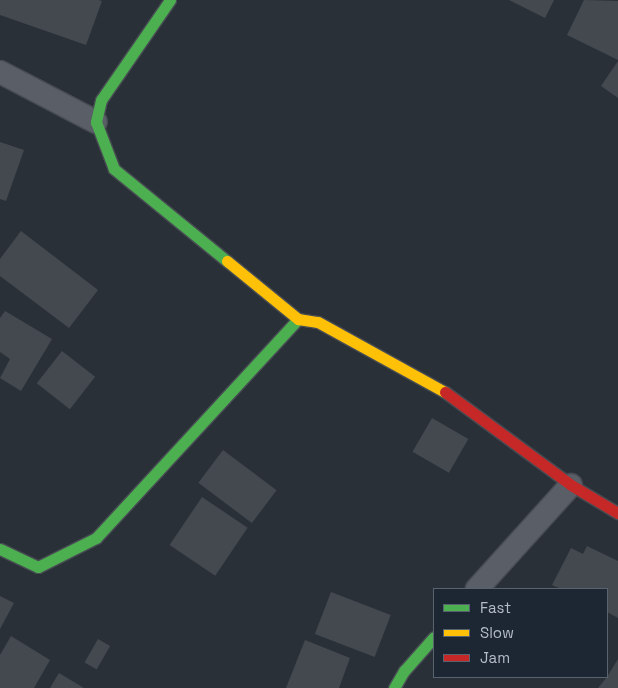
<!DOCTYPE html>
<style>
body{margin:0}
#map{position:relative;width:618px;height:688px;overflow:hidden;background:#2a3038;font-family:"Space Grotesk",sans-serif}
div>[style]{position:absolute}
.building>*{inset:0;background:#444950;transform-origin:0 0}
.roads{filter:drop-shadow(1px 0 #484c53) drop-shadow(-1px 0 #484c53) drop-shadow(0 1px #484c53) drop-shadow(0 -1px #484c53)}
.street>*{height:22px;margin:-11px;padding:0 11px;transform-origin:11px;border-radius:11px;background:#5a5e66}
.fast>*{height:11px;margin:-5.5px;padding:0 5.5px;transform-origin:5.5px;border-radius:5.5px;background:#4caf50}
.slow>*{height:11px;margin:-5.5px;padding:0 5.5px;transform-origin:5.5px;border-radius:5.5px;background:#ffc107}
.jam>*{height:11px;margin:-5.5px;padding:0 5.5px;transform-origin:5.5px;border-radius:5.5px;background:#c62828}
span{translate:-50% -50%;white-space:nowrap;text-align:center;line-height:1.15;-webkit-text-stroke:4px #1d2633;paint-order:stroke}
.legend{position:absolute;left:433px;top:588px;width:175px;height:90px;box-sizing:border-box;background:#1d2633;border:1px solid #59626f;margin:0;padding:6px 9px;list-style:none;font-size:15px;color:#b4bcc9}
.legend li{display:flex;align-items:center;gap:10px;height:25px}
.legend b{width:25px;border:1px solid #59626f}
</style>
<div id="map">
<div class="building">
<i style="clip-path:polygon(0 0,99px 0,102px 1px,86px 45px,0 15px)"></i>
<i style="clip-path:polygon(509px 0,554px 0,545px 18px)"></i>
<i style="clip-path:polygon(584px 0,618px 1px,618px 60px,567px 35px)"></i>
<i style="clip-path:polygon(618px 61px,618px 98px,601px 86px)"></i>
<i style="clip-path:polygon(0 142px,24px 150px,6px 201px,0 199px)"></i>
<i style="clip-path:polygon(21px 231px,98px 290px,69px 328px,0 276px,0 259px)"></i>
<i style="clip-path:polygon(5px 311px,52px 339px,21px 391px,0 378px,10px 359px,0 352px,0 318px)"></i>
<i style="left:62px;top:351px;width:42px;height:41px;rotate:38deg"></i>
<i style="left:432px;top:418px;width:42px;height:39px;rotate:30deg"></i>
<i style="left:223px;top:450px;width:67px;height:41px;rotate:37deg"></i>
<i style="left:202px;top:497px;width:55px;height:58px;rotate:34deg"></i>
<i style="clip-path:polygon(587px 546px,618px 561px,618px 618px,607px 612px,607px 589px,561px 589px,552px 585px,571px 548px,583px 554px)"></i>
<i style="left:331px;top:592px;width:64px;height:45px;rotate:21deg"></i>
<i style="clip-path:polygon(0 596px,14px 603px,0 629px)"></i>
<i style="clip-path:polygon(11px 636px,50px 660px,34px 688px,0 688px,0 655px)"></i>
<i style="left:98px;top:639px;width:14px;height:27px;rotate:30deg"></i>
<i style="clip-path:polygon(305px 640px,350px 658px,339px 688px,286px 688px)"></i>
<i style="clip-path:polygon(618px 659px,618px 688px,598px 688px,607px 677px)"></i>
<i style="clip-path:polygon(59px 673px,84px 688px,50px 688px)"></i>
</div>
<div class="roads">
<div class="street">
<i style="left:0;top:72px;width:108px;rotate:27.5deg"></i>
<i style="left:477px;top:589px;width:140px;rotate:-47.9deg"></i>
</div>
<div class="fast">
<i style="left:170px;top:0;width:121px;rotate:124.6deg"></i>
<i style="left:101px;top:100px;width:23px;rotate:103deg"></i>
<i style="left:96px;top:122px;width:50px;rotate:69deg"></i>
<i style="left:114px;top:169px;width:146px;rotate:39.2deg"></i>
<i style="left:0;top:549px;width:42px;rotate:25.3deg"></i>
<i style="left:38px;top:567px;width:65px;rotate:-26.6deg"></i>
<i style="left:96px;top:538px;width:298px;rotate:-47.3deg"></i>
<i style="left:394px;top:688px;width:20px;rotate:-60deg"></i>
<i style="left:404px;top:671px;width:45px;rotate:-48.6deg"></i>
</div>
<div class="slow">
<i style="left:227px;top:261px;width:92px;rotate:39.2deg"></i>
<i style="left:298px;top:319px;width:20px;rotate:9deg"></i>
<i style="left:318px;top:322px;width:145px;rotate:28.9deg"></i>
</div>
<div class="jam">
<i style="left:445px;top:392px;width:157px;rotate:36.4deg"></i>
<i style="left:571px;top:485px;width:55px;rotate:30.8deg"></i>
</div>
</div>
<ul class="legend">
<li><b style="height:6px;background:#4caf50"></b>Fast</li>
<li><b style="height:6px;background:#ffc107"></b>Slow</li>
<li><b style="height:6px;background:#c62828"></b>Jam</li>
</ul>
</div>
